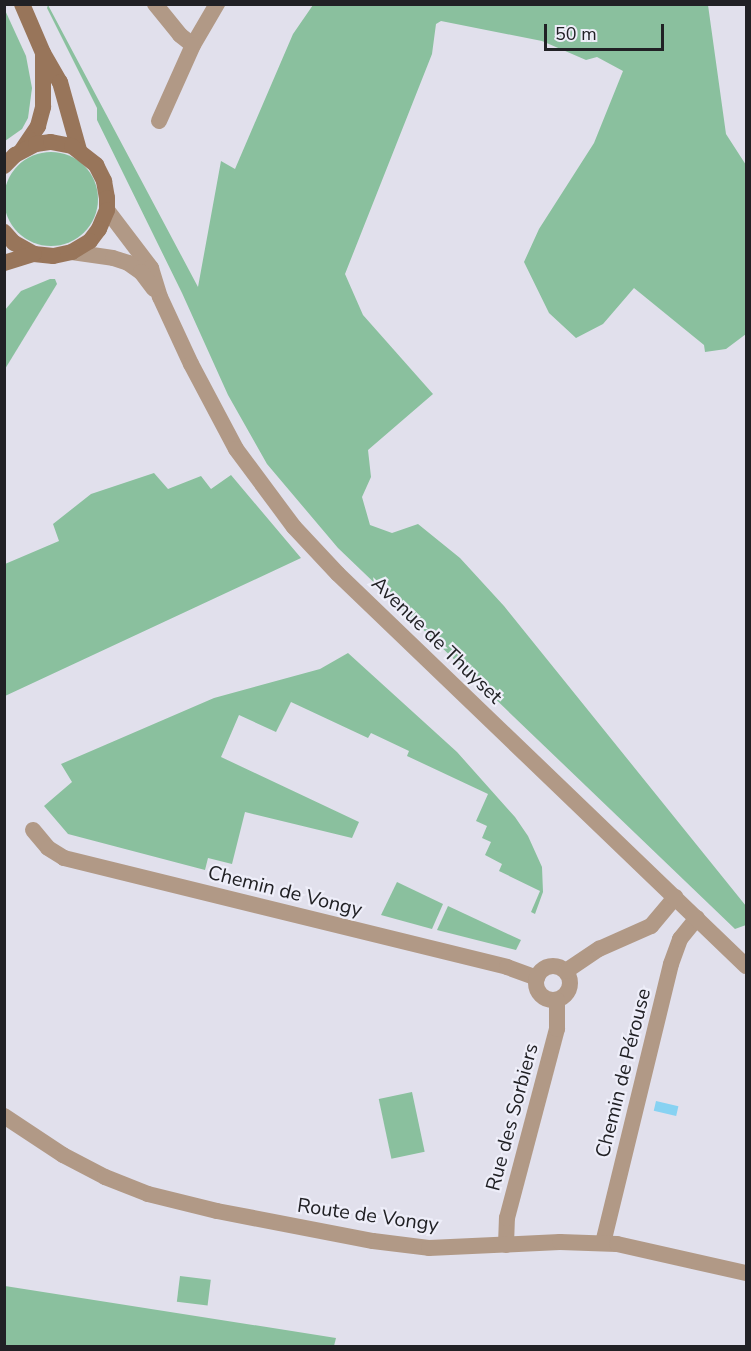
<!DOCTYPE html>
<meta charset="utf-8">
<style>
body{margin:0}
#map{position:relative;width:751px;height:1351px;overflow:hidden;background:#e1e0ec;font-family:"Nunito Sans",sans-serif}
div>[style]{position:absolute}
.green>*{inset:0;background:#8ac09e;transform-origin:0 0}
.round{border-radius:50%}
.water>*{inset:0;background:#87d2f2;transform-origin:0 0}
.minor>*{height:16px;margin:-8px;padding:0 8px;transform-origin:8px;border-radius:8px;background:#b19986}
.minor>.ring{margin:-8px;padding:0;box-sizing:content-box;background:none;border:16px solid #b19986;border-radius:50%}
.tertiary>*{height:16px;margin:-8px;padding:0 8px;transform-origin:8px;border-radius:8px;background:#b19986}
.secondary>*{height:16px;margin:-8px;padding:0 8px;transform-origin:8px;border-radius:8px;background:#98755a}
span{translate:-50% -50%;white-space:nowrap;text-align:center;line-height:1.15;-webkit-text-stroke:4.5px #eeeef9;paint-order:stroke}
.street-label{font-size:20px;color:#212125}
.frame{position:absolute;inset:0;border:6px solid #212125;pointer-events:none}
.scale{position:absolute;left:544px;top:24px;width:120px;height:27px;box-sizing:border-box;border:3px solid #212125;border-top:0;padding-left:8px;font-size:18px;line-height:21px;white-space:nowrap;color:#212125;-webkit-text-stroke:4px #eeeef9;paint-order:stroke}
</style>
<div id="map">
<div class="green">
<i style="clip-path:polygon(48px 5px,198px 287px,221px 161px,235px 169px,293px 34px,313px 5px,708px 5px,726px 134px,746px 165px,746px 334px,726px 349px,705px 352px,704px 345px,634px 288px,603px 324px,576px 338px,549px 313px,524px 262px,539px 229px,594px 143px,623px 71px,597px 57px,586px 60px,542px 41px,441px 21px,436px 24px,432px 54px,345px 274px,363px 315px,433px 394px,368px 450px,371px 477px,362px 497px,370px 525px,392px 533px,418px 524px,460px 558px,504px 606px,746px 906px,746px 925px,735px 929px,338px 548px,267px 464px,228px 395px,182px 293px,97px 120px,97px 108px,47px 8px)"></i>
<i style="clip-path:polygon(4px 8px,26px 56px,32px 88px,28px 118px,22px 129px,5px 141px)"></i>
<i class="round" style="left:4px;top:152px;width:94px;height:94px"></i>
<i style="clip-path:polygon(50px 279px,55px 279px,57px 284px,5px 369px,5px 310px,21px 291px)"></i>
<i style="clip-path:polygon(154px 473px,168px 489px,201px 476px,211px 489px,231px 475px,301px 558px,5px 696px,5px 564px,59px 541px,53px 524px,91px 494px)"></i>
<i style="clip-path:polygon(348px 653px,457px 752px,515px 817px,528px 836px,542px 867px,543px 892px,535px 914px,531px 912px,540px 891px,499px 871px,502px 864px,485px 855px,491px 842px,482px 838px,487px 826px,476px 821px,488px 794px,407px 756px,409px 751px,371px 733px,368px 738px,291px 702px,276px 732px,239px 715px,221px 757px,359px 822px,352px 838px,245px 812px,232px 864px,208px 858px,205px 870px,68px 834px,44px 806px,72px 782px,61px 764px,214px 698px,320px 669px)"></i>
<i style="clip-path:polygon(397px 882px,443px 904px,432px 929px,381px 915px)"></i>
<i style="clip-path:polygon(448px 906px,521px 940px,516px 950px,437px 930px)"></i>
<i style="left:412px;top:1092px;width:61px;height:34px;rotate:78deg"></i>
<i style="left:180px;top:1276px;width:31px;height:26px;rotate:7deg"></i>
<i style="clip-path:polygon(5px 1286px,336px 1338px,334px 1346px,5px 1346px)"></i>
</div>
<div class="water">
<i style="left:656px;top:1101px;width:23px;height:10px;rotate:13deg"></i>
</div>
<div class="minor">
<i style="left:155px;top:4px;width:40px;rotate:51deg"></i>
<i style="left:180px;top:35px;width:16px;rotate:38deg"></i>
<i style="left:193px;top:45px;width:48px;rotate:-59.7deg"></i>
<i style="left:159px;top:121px;width:83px;rotate:-65.9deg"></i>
<i style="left:33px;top:830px;width:23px;rotate:50deg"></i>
<i style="left:48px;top:848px;width:19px;rotate:32deg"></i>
<i style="left:64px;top:858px;width:456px;rotate:13.8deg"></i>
<i style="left:507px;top:967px;width:32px;rotate:20deg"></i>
<i class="ring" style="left:536px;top:966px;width:18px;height:18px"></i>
<i style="left:566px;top:971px;width:40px;rotate:-34deg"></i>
<i style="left:599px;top:949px;width:57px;rotate:-23.9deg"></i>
<i style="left:651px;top:926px;width:38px;rotate:-50deg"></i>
<i style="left:603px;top:1243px;width:287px;rotate:-76.3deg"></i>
<i style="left:671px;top:964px;width:27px;rotate:-70deg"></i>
<i style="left:680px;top:939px;width:27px;rotate:-51deg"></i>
<i style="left:506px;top:1245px;width:27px;rotate:-88deg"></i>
<i style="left:507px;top:1218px;width:196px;rotate:-75.2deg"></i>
<i style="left:557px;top:1029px;width:29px;rotate:-90deg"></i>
</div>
<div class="tertiary">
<i style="left:107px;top:210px;width:73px;rotate:52.8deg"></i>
<i style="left:151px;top:268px;width:30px;rotate:73deg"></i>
<i style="left:160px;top:297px;width:74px;rotate:65.2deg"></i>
<i style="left:191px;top:364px;width:96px;rotate:62.1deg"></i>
<i style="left:236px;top:449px;width:97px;rotate:53.4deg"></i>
<i style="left:294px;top:527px;width:64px;rotate:46.9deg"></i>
<i style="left:338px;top:574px;width:566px;rotate:43.85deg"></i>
<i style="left:72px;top:252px;width:41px;rotate:8.3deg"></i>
<i style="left:113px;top:258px;width:16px;rotate:18deg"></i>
<i style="left:128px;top:263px;width:16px;rotate:35deg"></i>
<i style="left:141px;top:272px;width:21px;rotate:53deg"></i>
<i style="left:4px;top:1116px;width:71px;rotate:33.5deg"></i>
<i style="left:63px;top:1155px;width:47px;rotate:27.6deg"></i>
<i style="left:105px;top:1177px;width:46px;rotate:21.6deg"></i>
<i style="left:148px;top:1194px;width:71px;rotate:13.8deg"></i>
<i style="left:217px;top:1211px;width:159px;rotate:10.9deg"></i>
<i style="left:373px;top:1241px;width:56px;rotate:7.1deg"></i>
<i style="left:429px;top:1248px;width:131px;rotate:-2.6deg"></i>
<i style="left:560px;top:1242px;width:57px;rotate:2deg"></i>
<i style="left:617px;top:1244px;width:132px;rotate:12.7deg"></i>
</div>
<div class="secondary">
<i style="left:22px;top:4px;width:53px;rotate:66.8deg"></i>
<i style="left:43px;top:53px;width:34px;rotate:60deg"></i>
<i style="left:60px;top:82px;width:71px;rotate:74.4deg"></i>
<i style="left:22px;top:150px;width:29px;rotate:-56deg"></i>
<i style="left:38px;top:126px;width:20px;rotate:-75deg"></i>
<i style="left:43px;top:107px;width:53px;rotate:-90deg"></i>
<i style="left:4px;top:166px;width:16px;rotate:-45deg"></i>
<i style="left:15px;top:155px;width:24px;rotate:-28deg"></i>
<i style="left:36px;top:144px;width:15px;rotate:-8deg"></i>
<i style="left:51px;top:142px;width:21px;rotate:11deg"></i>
<i style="left:72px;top:146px;width:31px;rotate:38deg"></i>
<i style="left:96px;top:165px;width:18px;rotate:63deg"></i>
<i style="left:104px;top:181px;width:17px;rotate:80deg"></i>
<i style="left:107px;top:198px;width:12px;rotate:90deg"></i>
<i style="left:107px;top:210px;width:21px;rotate:113deg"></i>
<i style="left:99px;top:229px;width:15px;rotate:127deg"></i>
<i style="left:90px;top:241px;width:21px;rotate:149deg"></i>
<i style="left:72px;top:252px;width:19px;rotate:168deg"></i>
<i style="left:53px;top:256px;width:19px;rotate:-174deg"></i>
<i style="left:34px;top:254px;width:23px;rotate:-151deg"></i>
<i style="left:14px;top:243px;width:15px;rotate:-132deg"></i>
<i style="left:4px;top:263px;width:31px;rotate:-17deg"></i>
</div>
<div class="street-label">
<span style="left:437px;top:640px;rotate:44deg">Avenue de Thuyset</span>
<span style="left:285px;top:891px;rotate:14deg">Chemin de Vongy</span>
<span style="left:623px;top:1073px;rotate:-76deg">Chemin de Pérouse</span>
<span style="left:512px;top:1117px;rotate:-75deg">Rue des Sorbiers</span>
<span style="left:368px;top:1215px;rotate:8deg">Route de Vongy</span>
</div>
<div class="frame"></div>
<div class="scale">50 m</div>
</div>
